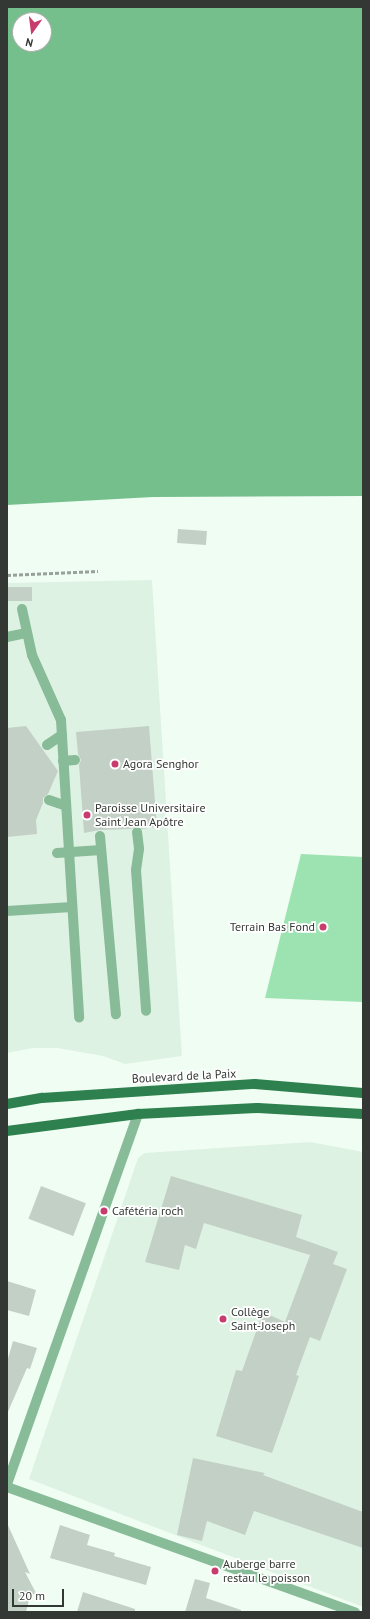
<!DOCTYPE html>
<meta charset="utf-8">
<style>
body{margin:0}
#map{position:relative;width:370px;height:1619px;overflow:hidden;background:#f0fdf3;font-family:"PT Sans",sans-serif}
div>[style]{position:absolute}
.built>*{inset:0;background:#def2e3}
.green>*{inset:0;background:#9de3b2}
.water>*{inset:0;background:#75bf8c}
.building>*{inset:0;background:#c3d0c6;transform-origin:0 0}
.path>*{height:2.5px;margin-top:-1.25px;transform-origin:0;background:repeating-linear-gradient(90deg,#97a099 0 4px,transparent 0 6px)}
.minor>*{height:10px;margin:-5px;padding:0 5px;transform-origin:5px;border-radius:5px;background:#88bb97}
.major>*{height:10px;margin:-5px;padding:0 5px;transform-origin:5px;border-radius:5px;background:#2e804e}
.dots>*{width:11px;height:11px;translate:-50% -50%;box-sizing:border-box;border:2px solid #fff;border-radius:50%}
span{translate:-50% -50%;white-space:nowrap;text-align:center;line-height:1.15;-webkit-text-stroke:3.5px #fff;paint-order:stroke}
.poi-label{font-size:12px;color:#333834}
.left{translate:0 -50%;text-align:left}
.right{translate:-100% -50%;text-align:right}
.street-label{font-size:12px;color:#333834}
.frame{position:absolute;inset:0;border:8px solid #333834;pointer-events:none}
.north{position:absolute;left:12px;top:12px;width:40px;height:40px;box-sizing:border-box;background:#fff;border:1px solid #adafae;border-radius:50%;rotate:194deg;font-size:11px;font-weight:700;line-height:16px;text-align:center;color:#333834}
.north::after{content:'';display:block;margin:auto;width:14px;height:18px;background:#c73b6d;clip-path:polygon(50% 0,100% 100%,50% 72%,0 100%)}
.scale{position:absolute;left:12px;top:1589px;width:52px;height:18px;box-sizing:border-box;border:2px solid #333834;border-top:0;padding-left:5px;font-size:12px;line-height:14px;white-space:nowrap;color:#333834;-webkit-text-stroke:3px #fff;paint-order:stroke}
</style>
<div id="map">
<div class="built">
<i style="clip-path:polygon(152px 580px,182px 1056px,125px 1064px,103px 1056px,57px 1048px,33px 1048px,7px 1053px,7px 583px)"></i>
<i style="clip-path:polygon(310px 1142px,363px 1152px,363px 1607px,29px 1479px,138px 1158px,145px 1153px)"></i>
</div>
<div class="green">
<i style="clip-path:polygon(301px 854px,363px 857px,363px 1002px,265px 998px)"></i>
</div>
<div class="water">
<i style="clip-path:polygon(evenodd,7px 7px,363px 7px,363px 496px,153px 497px,7px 505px,7px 7px,20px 20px,44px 20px,44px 44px,20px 44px,20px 20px)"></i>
</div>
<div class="building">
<i style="left:178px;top:529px;width:29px;height:14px;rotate:4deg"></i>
<i style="left:7px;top:587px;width:25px;height:14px"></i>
<i style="clip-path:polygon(26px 726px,58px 771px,48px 794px,43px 798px,43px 803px,36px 820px,37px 834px,7px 837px,7px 728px)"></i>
<i style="clip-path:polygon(149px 726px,157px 827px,142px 829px,137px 826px,131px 829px,100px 830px,84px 833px,79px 765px,81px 760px,78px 754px,76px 732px)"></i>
<i style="clip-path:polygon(171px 1176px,302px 1215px,296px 1237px,338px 1252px,333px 1264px,347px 1269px,320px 1341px,310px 1337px,296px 1375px,299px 1376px,272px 1453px,216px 1436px,236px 1370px,242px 1371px,263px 1312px,285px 1322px,310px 1255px,204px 1223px,196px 1249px,185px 1245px,179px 1270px,145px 1262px)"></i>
<i style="left:41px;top:1186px;width:48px;height:35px;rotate:21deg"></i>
<i style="clip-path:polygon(7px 1281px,36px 1290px,29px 1316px,7px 1310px)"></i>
<i style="clip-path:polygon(13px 1341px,37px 1348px,30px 1369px,27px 1368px,7px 1414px,7px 1362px)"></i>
<i style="clip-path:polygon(193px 1458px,265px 1473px,263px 1475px,363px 1512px,363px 1548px,254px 1511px,245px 1535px,207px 1521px,202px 1541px,177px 1535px)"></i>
<i style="clip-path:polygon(7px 1523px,30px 1574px,25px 1572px,36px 1593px,30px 1596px,26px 1612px,7px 1612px)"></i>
<i style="clip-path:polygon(60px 1525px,90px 1535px,87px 1545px,115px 1553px,114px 1556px,151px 1567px,146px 1585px,50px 1558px)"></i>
<i style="clip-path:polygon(195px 1579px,210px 1583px,206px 1598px,241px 1610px,241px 1612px,185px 1612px)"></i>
<i style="clip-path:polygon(83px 1592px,135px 1609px,135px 1612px,77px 1612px)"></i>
</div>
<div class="path">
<i style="left:7px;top:575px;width:91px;rotate:-2.5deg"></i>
</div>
<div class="minor">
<i style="left:22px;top:609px;width:47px;rotate:77.7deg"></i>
<i style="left:32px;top:655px;width:71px;rotate:66deg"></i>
<i style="left:61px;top:720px;width:298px;rotate:86.5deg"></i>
<i style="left:7px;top:637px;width:19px;rotate:-12deg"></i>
<i style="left:47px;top:745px;width:18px;rotate:-34deg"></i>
<i style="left:63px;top:761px;width:12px;rotate:-5deg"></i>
<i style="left:49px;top:800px;width:18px;rotate:19deg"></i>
<i style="left:137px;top:832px;width:17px;rotate:83deg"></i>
<i style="left:139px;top:849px;width:21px;rotate:98deg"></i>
<i style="left:136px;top:870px;width:141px;rotate:85.9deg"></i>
<i style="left:100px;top:836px;width:179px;rotate:84.9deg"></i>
<i style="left:57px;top:853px;width:44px;rotate:-3.9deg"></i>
<i style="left:7px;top:911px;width:65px;rotate:-3.5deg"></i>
<i style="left:7px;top:1484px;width:393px;rotate:-70.5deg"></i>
<i style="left:7px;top:1487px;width:370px;rotate:19.8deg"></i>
</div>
<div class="major">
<i style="left:7px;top:1104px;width:36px;rotate:-10deg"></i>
<i style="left:42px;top:1098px;width:213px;rotate:-3.8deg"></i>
<i style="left:255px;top:1084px;width:108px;rotate:4.8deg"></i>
<i style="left:7px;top:1131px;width:132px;rotate:-7.4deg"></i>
<i style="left:138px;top:1114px;width:120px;rotate:-2.9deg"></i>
<i style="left:258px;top:1108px;width:105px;rotate:3.3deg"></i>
</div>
<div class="dots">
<i style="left:115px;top:764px;background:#c73b6d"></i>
<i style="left:87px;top:815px;background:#c73b6d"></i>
<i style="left:323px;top:927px;background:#c73b6d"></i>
<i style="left:104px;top:1211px;background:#c73b6d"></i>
<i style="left:223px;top:1319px;background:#c73b6d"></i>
<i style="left:215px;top:1571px;background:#c73b6d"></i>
</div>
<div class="poi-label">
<span class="left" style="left:123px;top:764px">Agora Senghor</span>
<span class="left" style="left:95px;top:815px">Paroisse Universitaire<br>Saint Jean Apôtre</span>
<span class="right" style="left:315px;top:927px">Terrain Bas Fond</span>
<span class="left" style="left:112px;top:1211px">Cafétéria roch</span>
<span class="left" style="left:231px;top:1319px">Collège<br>Saint-Joseph</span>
<span class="left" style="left:223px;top:1571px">Auberge barre<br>restau le poisson</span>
</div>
<div class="street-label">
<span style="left:184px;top:1076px;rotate:-3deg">Boulevard de la Paix</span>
</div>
<div class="frame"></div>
<div class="north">N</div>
<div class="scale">20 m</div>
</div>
